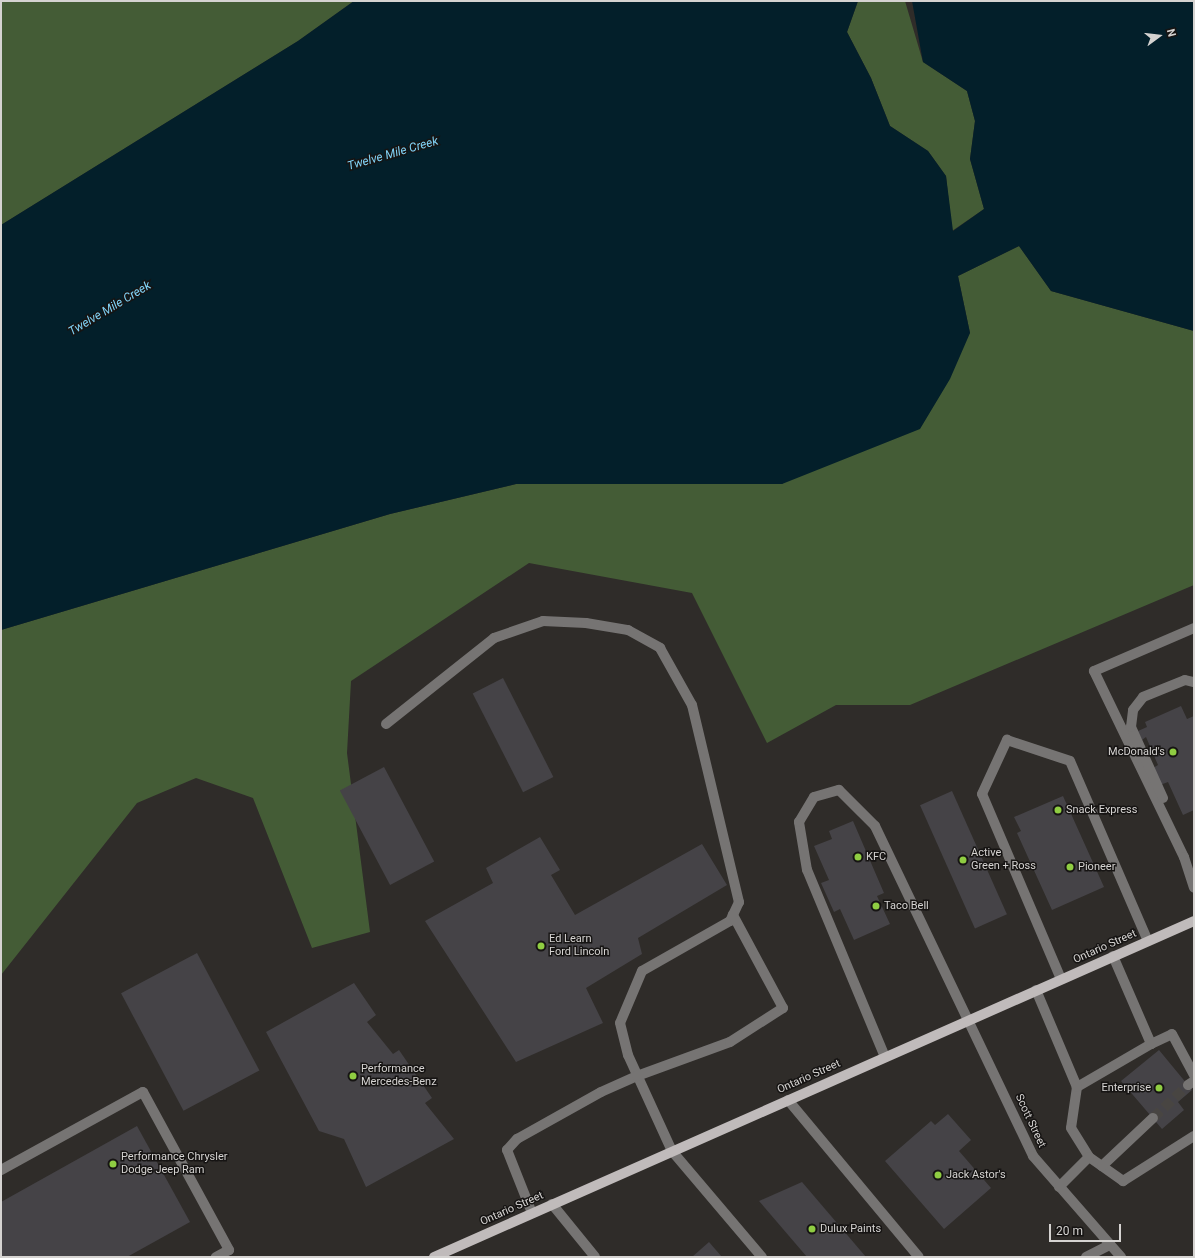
<!DOCTYPE html>
<style>
body{margin:0}
#map{position:relative;width:1195px;height:1258px;overflow:hidden;background:#2f2c29;font-family:Roboto,sans-serif}
div>[style]{position:absolute}
.forest>*{inset:0;background:#445c36}
.water>*{inset:0;background:#031f2a}
.building>*{inset:0;background:#454347;transform-origin:0 0}
.minor-tunnel>*{height:10px;margin-top:-5px;transform-origin:0;background:repeating-linear-gradient(90deg,#484542 0 10px,transparent 0 15px)}
.minor>*{height:10px;margin:-5px;padding:0 5px;transform-origin:5px;border-radius:5px;background:#767473}
.major>*{height:10px;margin:-5px;padding:0 5px;transform-origin:5px;border-radius:5px;background:#c0bbbb}
.dots>*{width:11px;height:11px;translate:-50% -50%;box-sizing:border-box;border:2px solid #161413;border-radius:50%}
span{translate:-50% -50%;white-space:nowrap;text-align:center;line-height:1.15;-webkit-text-stroke:3px #161413;paint-order:stroke}
.poi-label{font-size:11px;color:#d5d3d1}
.right{translate:-100% -50%;text-align:right}
.left{translate:0 -50%;text-align:left}
.street-label{font-size:11px;color:#d5d3d1}
.water-label{font-size:12px;color:#80d3f7;font-style:italic}
.frame{position:absolute;inset:0;border:2px solid #d5d3d1;pointer-events:none}
.north{position:absolute;left:1139px;top:16px;width:40px;height:40px;-webkit-text-stroke:3px #161413;paint-order:stroke;rotate:75deg;font-size:11px;font-weight:700;line-height:16px;text-align:center;color:#d5d3d1}
.north::after{content:'';display:block;margin:auto;width:14px;height:18px;background:#d5d3d1;clip-path:polygon(50% 0,100% 100%,50% 72%,0 100%)}
.scale{position:absolute;left:1049px;top:1224px;width:72px;height:18px;box-sizing:border-box;border:2px solid #d5d3d1;border-top:0;padding-left:5px;font-size:12px;line-height:14px;white-space:nowrap;color:#d5d3d1;-webkit-text-stroke:3px #161413;paint-order:stroke}
</style>
<div id="map">
<div class="forest">
<i style="clip-path:polygon(1px 1px,354px 1px,298px 41px,1px 225px)"></i>
<i style="clip-path:polygon(858px 1px,905px 1px,923px 62px,967px 91px,975px 121px,970px 159px,984px 209px,952px 231px,946px 176px,928px 151px,890px 126px,871px 78px,847px 32px)"></i>
<i style="clip-path:polygon(1019px 246px,1051px 291px,1194px 331px,1194px 585px,910px 705px,836px 705px,767px 743px,692px 593px,529px 563px,351px 681px,347px 753px,370px 932px,312px 948px,253px 798px,196px 778px,137px 803px,1px 975px,1px 630px,390px 514px,516px 484px,782px 484px,970px 333px,958px 276px)"></i>
</div>
<div class="water">
<i style="clip-path:polygon(354px 1px,858px 1px,847px 32px,871px 78px,890px 126px,928px 151px,946px 176px,953px 231px,984px 209px,970px 159px,975px 121px,967px 91px,923px 62px,912px 1px,1194px 1px,1194px 331px,1051px 291px,1019px 246px,958px 276px,970px 333px,950px 379px,920px 429px,782px 484px,516px 484px,390px 514px,1px 630px,1px 225px,298px 41px)"></i>
</div>
<div class="building">
<i style="left:503px;top:678px;width:111px;height:34px;rotate:63deg"></i>
<i style="clip-path:polygon(1181px 706px,1187px 719px,1194px 716px,1194px 810px,1183px 815px,1168px 782px,1160px 785px,1153px 768px,1158px 765px,1146px 737px,1142px 740px,1138px 731px,1147px 727px,1145px 722px)"></i>
<i style="left:384px;top:767px;width:107px;height:50px;rotate:62deg"></i>
<i style="left:952px;top:791px;width:135px;height:35px;rotate:66deg"></i>
<i style="clip-path:polygon(1063px 796px,1104px 887px,1052px 910px,1017px 833px,1021px 831px,1014px 817px)"></i>
<i style="clip-path:polygon(853px 821px,884px 893px,877px 896px,890px 924px,854px 940px,840px 909px,834px 912px,821px 883px,829px 880px,814px 846px,832px 839px,829px 831px)"></i>
<i style="clip-path:polygon(540px 837px,560px 870px,551px 875px,575px 915px,702px 844px,727px 885px,638px 938px,642px 954px,586px 988px,603px 1023px,516px 1062px,425px 921px,493px 883px,486px 868px)"></i>
<i style="left:197px;top:953px;width:133px;height:86px;rotate:62deg"></i>
<i style="clip-path:polygon(354px 983px,376px 1015px,367px 1022px,393px 1054px,399px 1050px,432px 1098px,425px 1103px,454px 1139px,366px 1187px,344px 1139px,319px 1131px,266px 1032px)"></i>
<i style="clip-path:polygon(1159px 1050px,1192px 1090px,1178px 1102px,1184px 1110px,1162px 1129px,1121px 1081px)"></i>
<i style="clip-path:polygon(948px 1114px,971px 1140px,959px 1151px,991px 1188px,944px 1229px,885px 1161px,931px 1121px,935px 1125px)"></i>
<i style="clip-path:polygon(137px 1126px,190px 1222px,127px 1257px,1px 1257px,1px 1202px)"></i>
<i style="clip-path:polygon(802px 1182px,866px 1257px,807px 1257px,759px 1201px)"></i>
<i style="clip-path:polygon(709px 1242px,722px 1257px,692px 1257px)"></i>
</div>
<div class="minor-tunnel">
<i style="left:1153px;top:1118px;width:48px;rotate:-43.3deg"></i>
</div>
<div class="minor">
<i style="left:1194px;top:628px;width:109px;rotate:156.7deg"></i>
<i style="left:1094px;top:671px;width:207px;rotate:64.2deg"></i>
<i style="left:1184px;top:857px;width:32px;rotate:72deg"></i>
<i style="left:386px;top:724px;width:138px;rotate:-38.5deg"></i>
<i style="left:494px;top:638px;width:52px;rotate:-19.1deg"></i>
<i style="left:543px;top:621px;width:43px;rotate:2.7deg"></i>
<i style="left:586px;top:623px;width:43px;rotate:9.5deg"></i>
<i style="left:628px;top:630px;width:37px;rotate:29deg"></i>
<i style="left:660px;top:648px;width:65px;rotate:60.7deg"></i>
<i style="left:692px;top:705px;width:203px;rotate:76.6deg"></i>
<i style="left:739px;top:902px;width:21px;rotate:115deg"></i>
<i style="left:730px;top:921px;width:101px;rotate:150.4deg"></i>
<i style="left:642px;top:971px;width:56px;rotate:112.9deg"></i>
<i style="left:620px;top:1023px;width:33px;rotate:76deg"></i>
<i style="left:628px;top:1055px;width:106px;rotate:65.4deg"></i>
<i style="left:672px;top:1151px;width:139px;rotate:49.7deg"></i>
<i style="left:1163px;top:798px;width:78px;rotate:-114.3deg"></i>
<i style="left:1131px;top:727px;width:17px;rotate:-83deg"></i>
<i style="left:1133px;top:710px;width:16px;rotate:-52deg"></i>
<i style="left:1143px;top:697px;width:45px;rotate:-22deg"></i>
<i style="left:1185px;top:680px;width:9px;rotate:13deg"></i>
<i style="left:1113px;top:956px;width:96px;rotate:66.6deg"></i>
<i style="left:1151px;top:1044px;width:86px;rotate:149.8deg"></i>
<i style="left:1077px;top:1087px;width:41px;rotate:98.3deg"></i>
<i style="left:1071px;top:1128px;width:34px;rotate:58deg"></i>
<i style="left:1089px;top:1157px;width:42px;rotate:35.2deg"></i>
<i style="left:1123px;top:1181px;width:84px;rotate:-32.4deg"></i>
<i style="left:1061px;top:979px;width:201px;rotate:-113.1deg"></i>
<i style="left:982px;top:794px;width:60px;rotate:-65.2deg"></i>
<i style="left:1007px;top:740px;width:66px;rotate:18.4deg"></i>
<i style="left:1070px;top:761px;width:196px;rotate:66.6deg"></i>
<i style="left:1036px;top:990px;width:105px;rotate:67.1deg"></i>
<i style="left:1151px;top:1044px;width:23px;rotate:-25deg"></i>
<i style="left:1172px;top:1034px;width:47px;rotate:61.8deg"></i>
<i style="left:885px;top:1057px;width:203px;rotate:-112.6deg"></i>
<i style="left:807px;top:870px;width:49px;rotate:-99.5deg"></i>
<i style="left:799px;top:822px;width:29px;rotate:-59deg"></i>
<i style="left:814px;top:797px;width:26px;rotate:-16deg"></i>
<i style="left:839px;top:790px;width:51px;rotate:45deg"></i>
<i style="left:875px;top:826px;width:366px;rotate:64.4deg"></i>
<i style="left:1033px;top:1156px;width:134px;rotate:48.9deg"></i>
<i style="left:1188px;top:1085px;width:7px;rotate:-34deg"></i>
<i style="left:788px;top:1100px;width:204px;rotate:50.2deg"></i>
<i style="left:1102px;top:1166px;width:70px;rotate:-43.3deg"></i>
<i style="left:1px;top:1170px;width:162px;rotate:-28.8deg"></i>
<i style="left:143px;top:1092px;width:180px;rotate:61.4deg"></i>
<i style="left:229px;top:1250px;width:15px;rotate:152deg"></i>
<i style="left:1059px;top:1187px;width:42px;rotate:-45deg"></i>
<i style="left:552px;top:1204px;width:68px;rotate:50.9deg"></i>
<i style="left:532px;top:1213px;width:68px;rotate:-111.6deg"></i>
<i style="left:507px;top:1150px;width:15px;rotate:-48deg"></i>
<i style="left:517px;top:1139px;width:96px;rotate:-29.2deg"></i>
<i style="left:601px;top:1092px;width:39px;rotate:-24deg"></i>
<i style="left:637px;top:1076px;width:99px;rotate:-20.1deg"></i>
<i style="left:730px;top:1042px;width:63px;rotate:-32.7deg"></i>
<i style="left:783px;top:1008px;width:106px;rotate:-118.3deg"></i>
<i style="left:1086px;top:1257px;width:27px;rotate:-27deg"></i>
</div>
<div class="major">
<i style="left:434px;top:1257px;width:831px;rotate:-23.85deg"></i>
</div>
<div class="dots">
<i style="left:1173px;top:752px;background:#8fcd42"></i>
<i style="left:1058px;top:810px;background:#8fcd42"></i>
<i style="left:858px;top:857px;background:#8fcd42"></i>
<i style="left:963px;top:860px;background:#8fcd42"></i>
<i style="left:1070px;top:867px;background:#8fcd42"></i>
<i style="left:876px;top:906px;background:#8fcd42"></i>
<i style="left:541px;top:946px;background:#8fcd42"></i>
<i style="left:353px;top:1076px;background:#8fcd42"></i>
<i style="left:1159px;top:1088px;background:#8fcd42"></i>
<i style="left:113px;top:1164px;background:#8fcd42"></i>
<i style="left:938px;top:1175px;background:#8fcd42"></i>
<i style="left:812px;top:1229px;background:#8fcd42"></i>
</div>
<div class="poi-label">
<span class="right" style="left:1165px;top:752px">McDonald's</span>
<span class="left" style="left:1066px;top:810px">Snack Express</span>
<span class="left" style="left:971px;top:860px">Active<br>Green + Ross</span>
<span class="left" style="left:866px;top:857px">KFC</span>
<span class="left" style="left:1078px;top:867px">Pioneer</span>
<span class="left" style="left:884px;top:906px">Taco Bell</span>
<span class="left" style="left:549px;top:946px">Ed Learn<br>Ford Lincoln</span>
<span class="left" style="left:361px;top:1076px">Performance<br>Mercedes-Benz</span>
<span class="right" style="left:1151px;top:1088px">Enterprise</span>
<span class="left" style="left:121px;top:1164px">Performance Chrysler<br>Dodge Jeep Ram</span>
<span class="left" style="left:946px;top:1175px">Jack Astor's</span>
<span class="left" style="left:820px;top:1229px">Dulux Paints</span>
</div>
<div class="street-label">
<span style="left:1105px;top:947px;rotate:-24deg">Ontario Street</span>
<span style="left:809px;top:1077px;rotate:-24deg">Ontario Street</span>
<span style="left:1030px;top:1121px;rotate:65deg">Scott Street</span>
<span style="left:512px;top:1209px;rotate:-24deg">Ontario Street</span>
</div>
<div class="water-label">
<span style="left:393px;top:154px;rotate:-16deg">Twelve Mile Creek</span>
<span style="left:110px;top:309px;rotate:-31deg">Twelve Mile Creek</span>
</div>
<div class="frame"></div>
<div class="north">N</div>
<div class="scale">20 m</div>
</div>
